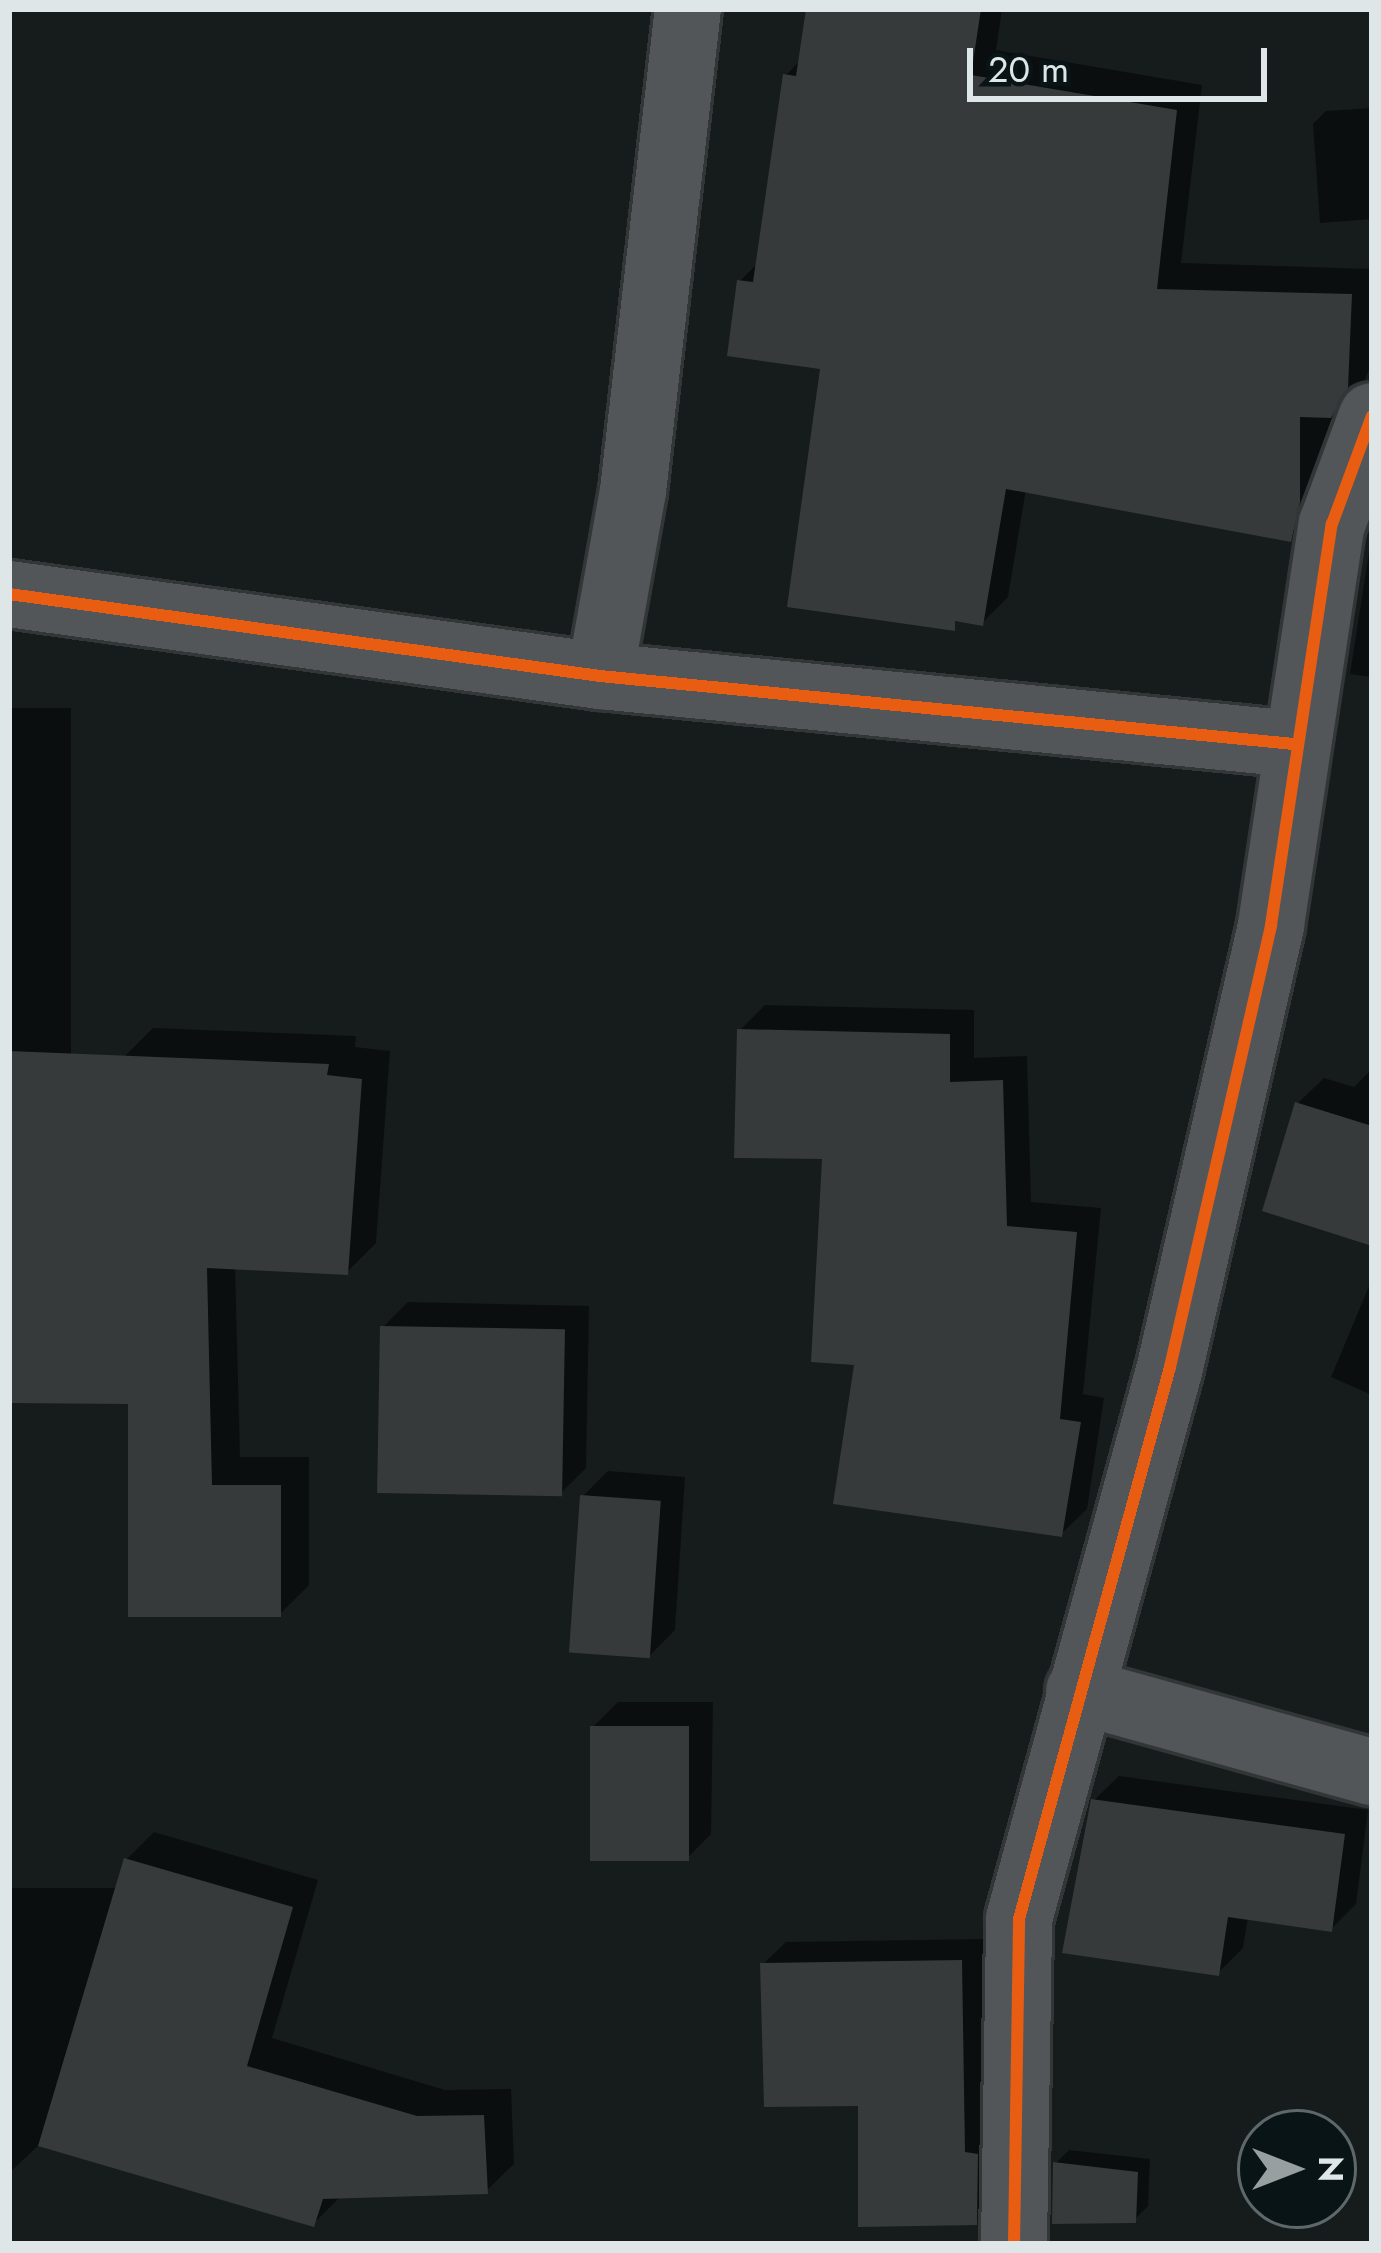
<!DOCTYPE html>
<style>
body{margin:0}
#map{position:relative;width:1381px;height:2253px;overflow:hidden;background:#161b1c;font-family:Jost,sans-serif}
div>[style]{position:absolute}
.shadow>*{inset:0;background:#0007;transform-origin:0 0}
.building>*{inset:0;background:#363a3b;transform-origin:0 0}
.roads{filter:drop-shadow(3px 0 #323637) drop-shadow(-3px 0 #323637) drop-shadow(0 3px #323637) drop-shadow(0 -3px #323637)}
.minor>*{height:66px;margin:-33px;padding:0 33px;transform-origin:33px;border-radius:33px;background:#525658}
.cycleway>*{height:12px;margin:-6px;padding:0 6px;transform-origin:6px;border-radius:6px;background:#e95d12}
span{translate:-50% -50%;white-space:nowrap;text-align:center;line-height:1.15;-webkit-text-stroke:9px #091416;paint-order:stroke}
.frame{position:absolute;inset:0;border:12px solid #dee6e7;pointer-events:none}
.north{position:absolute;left:1237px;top:2109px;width:120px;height:120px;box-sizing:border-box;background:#091416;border:3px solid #5e686a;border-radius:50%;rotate:90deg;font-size:33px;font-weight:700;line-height:48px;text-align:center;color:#dee6e7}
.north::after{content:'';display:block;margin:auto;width:42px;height:54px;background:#989fa0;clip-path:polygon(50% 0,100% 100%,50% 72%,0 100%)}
.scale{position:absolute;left:967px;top:48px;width:300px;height:54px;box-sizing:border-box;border:6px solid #dee6e7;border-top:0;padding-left:15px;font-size:36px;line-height:42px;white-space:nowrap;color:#dee6e7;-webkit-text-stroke:9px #091416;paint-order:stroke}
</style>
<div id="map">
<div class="shadow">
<i style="clip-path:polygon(809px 9px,1002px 9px,996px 50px,1202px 85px,1181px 263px,1372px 269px,1372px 361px,1317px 512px,1290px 539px,1026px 489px,1008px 597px,982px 623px,824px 366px,740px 281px,759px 262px,786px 75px,802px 59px)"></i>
<i style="clip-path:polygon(1372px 108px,1372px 219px,1320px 223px,1313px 124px,1326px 111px)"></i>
<i style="clip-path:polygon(1372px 533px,1372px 677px,1350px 674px)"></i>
<i style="left:9px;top:708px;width:62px;height:406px"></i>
<i style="clip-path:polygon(765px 1005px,974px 1010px,974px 1058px,1027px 1056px,1031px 1202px,1101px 1208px,1083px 1394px,1104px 1398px,1087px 1509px,1061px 1534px,858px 1362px,825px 1156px,740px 1030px)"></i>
<i style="clip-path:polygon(153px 1028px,356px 1036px,355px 1047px,390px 1051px,376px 1243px,347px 1272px,235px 1266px,240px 1457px,309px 1457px,309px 1585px,280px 1614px,131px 1384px,9px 1384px,9px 1262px,124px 1057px)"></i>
<i style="clip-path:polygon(1372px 1069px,1372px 1243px,1298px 1103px,1324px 1078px,1354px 1087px)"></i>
<i style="clip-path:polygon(1372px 1279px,1372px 1395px,1331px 1377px)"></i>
<i style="clip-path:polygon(408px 1302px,589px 1306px,586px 1468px,561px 1493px,383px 1327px)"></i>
<i style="clip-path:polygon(608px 1471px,685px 1477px,675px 1630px,650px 1655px,583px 1496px)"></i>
<i style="clip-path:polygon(618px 1702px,713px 1702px,711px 1834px,686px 1859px,593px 1727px)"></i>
<i style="clip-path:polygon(1119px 1776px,1368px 1810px,1356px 1904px,1331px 1929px,1248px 1917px,1243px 1948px,1218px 1973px,1093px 1801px)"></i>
<i style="clip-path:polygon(154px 1832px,318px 1880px,272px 2038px,445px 2090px,511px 2089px,514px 2164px,486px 2191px,342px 2195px,313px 2224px,40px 2144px,9px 2173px,9px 1888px,119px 1888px,127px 1859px)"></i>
<i style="clip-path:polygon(983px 1939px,986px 2131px,998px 2200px,976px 2222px,861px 2103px,763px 1964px,786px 1942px)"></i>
<i style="clip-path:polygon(1069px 2150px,1150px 2159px,1148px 2206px,1134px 2220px,1056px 2163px)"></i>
</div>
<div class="building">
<i style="clip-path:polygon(806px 9px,981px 9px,971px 75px,1177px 110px,1157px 289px,1352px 294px,1348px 388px,1331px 418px,1300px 417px,1300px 502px,1291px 542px,1006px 489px,983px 626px,955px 621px,955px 631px,787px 607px,820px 369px,727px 356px,737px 280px,753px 282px,783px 74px,796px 76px)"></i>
<i style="clip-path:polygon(737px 1029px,950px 1034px,950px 1082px,1003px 1080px,1007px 1226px,1077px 1232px,1060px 1419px,1081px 1422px,1062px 1537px,833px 1504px,854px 1365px,811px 1362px,822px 1159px,734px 1158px)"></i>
<i style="clip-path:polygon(9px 1051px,329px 1064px,327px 1075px,362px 1079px,348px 1275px,207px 1268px,212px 1485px,281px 1485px,281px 1617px,128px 1617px,128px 1404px,9px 1403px)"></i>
<i style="clip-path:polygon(1295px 1102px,1372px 1126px,1372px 1246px,1262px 1211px)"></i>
<i style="left:380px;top:1326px;width:185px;height:167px;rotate:1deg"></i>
<i style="left:580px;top:1495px;width:81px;height:158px;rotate:4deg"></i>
<i style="left:590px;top:1726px;width:99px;height:135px"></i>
<i style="clip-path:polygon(1091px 1799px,1345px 1834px,1332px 1932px,1228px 1917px,1219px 1976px,1062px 1953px)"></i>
<i style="clip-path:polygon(124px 1858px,293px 1907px,247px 2066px,417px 2116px,484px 2115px,488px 2194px,323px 2199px,314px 2227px,38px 2146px)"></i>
<i style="clip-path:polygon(962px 1960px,965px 2152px,978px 2154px,977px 2225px,858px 2227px,858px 2106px,764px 2107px,760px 1963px)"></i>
<i style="clip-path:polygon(1053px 2162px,1138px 2172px,1136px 2223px,1052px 2224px)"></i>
</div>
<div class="roads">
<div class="minor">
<i style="left:9px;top:594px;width:597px;rotate:7.9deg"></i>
<i style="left:600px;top:676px;width:697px;rotate:5.6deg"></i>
<i style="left:600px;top:676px;width:188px;rotate:-79.9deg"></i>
<i style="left:633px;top:491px;width:485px;rotate:-83.5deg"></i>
<i style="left:1079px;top:1691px;width:304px;rotate:15.5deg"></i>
<i style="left:1014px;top:2244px;width:325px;rotate:-89.1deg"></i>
<i style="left:1019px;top:1919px;width:572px;rotate:-74.7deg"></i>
<i style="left:1170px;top:1367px;width:453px;rotate:-77.1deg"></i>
<i style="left:1271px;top:925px;width:406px;rotate:-81.4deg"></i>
<i style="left:1332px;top:524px;width:115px;rotate:-69.7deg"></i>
</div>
</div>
<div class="cycleway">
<i style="left:9px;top:594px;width:597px;rotate:7.9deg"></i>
<i style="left:600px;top:676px;width:697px;rotate:5.6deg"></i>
<i style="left:1014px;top:2244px;width:325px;rotate:-89.1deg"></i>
<i style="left:1019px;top:1919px;width:572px;rotate:-74.7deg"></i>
<i style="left:1170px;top:1367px;width:453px;rotate:-77.1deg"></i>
<i style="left:1271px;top:925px;width:406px;rotate:-81.4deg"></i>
<i style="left:1332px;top:524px;width:115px;rotate:-69.7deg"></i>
</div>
<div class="frame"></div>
<div class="north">N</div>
<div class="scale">20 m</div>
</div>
